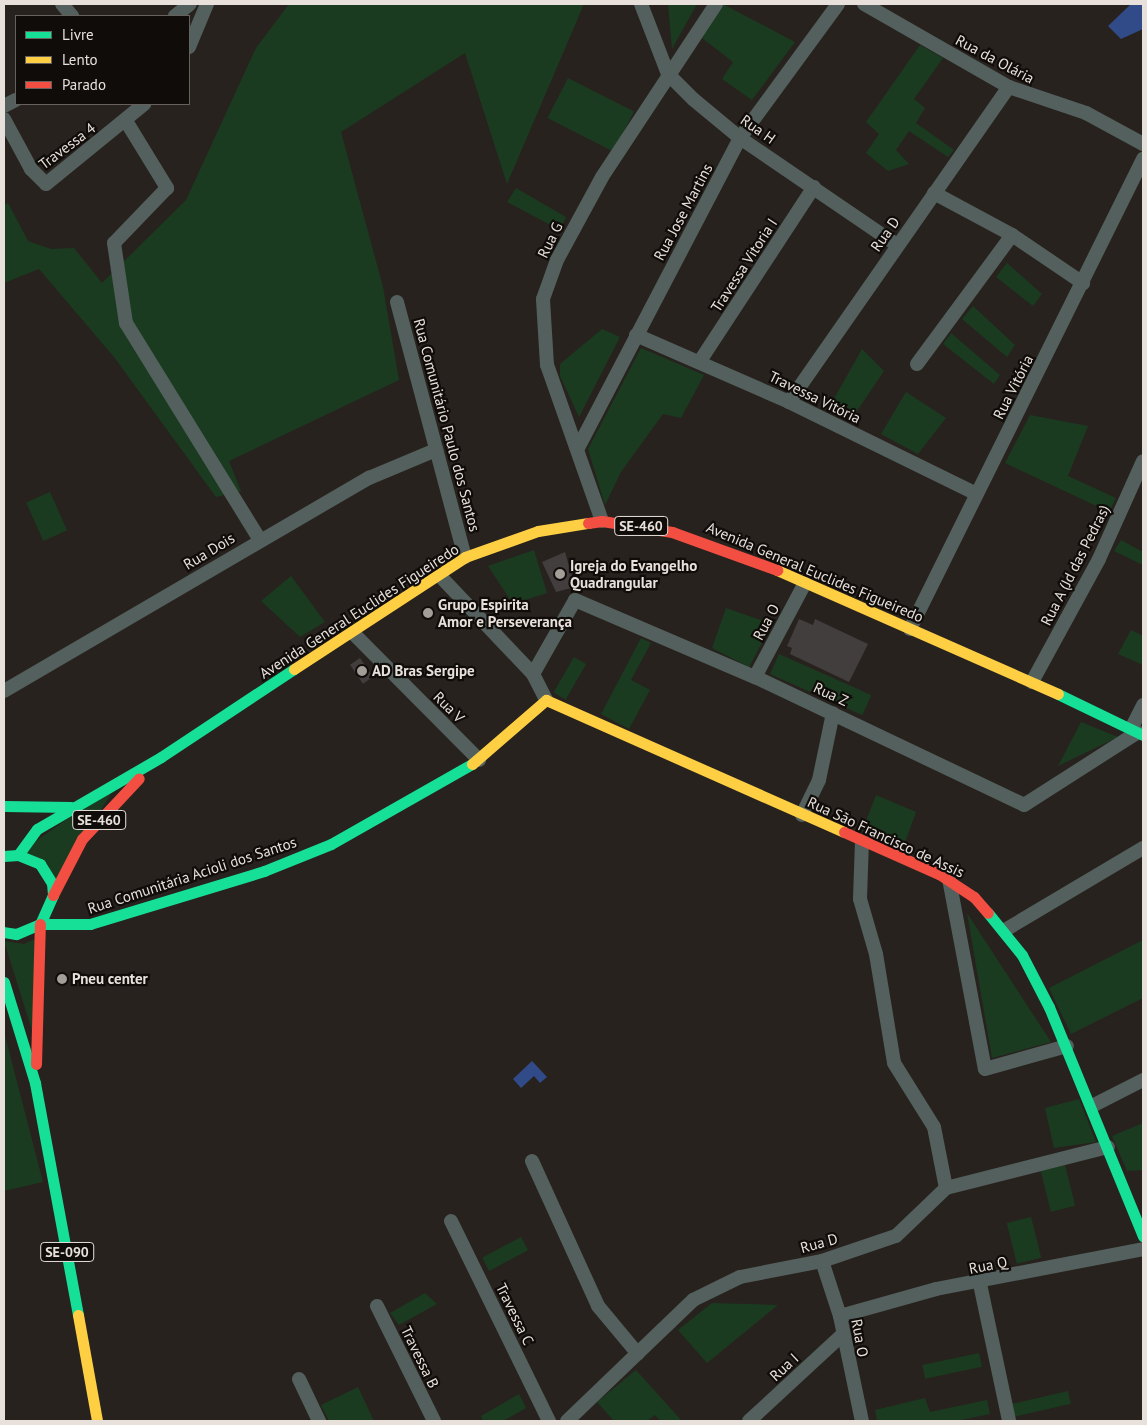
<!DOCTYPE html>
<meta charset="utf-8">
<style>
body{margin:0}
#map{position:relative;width:1147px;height:1425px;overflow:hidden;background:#27221e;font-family:"PT Sans",sans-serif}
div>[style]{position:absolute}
.green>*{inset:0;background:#1b3b20;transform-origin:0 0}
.water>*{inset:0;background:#314b88}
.building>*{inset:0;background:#423e3e;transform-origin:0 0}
.street>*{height:14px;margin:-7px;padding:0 7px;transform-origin:7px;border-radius:7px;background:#53605d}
.fast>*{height:11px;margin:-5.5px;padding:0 5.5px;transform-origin:5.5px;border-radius:5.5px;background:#16e098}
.slow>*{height:11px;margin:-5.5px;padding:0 5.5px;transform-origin:5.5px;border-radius:5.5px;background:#ffcf43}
.jam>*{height:11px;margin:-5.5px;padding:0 5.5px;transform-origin:5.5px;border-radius:5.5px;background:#f24e42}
.dots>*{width:14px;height:14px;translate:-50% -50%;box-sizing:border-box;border:2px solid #100c09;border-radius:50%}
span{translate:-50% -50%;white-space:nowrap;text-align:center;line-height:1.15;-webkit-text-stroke:4.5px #100c09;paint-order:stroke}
.shield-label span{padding:1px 4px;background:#100c09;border:1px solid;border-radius:4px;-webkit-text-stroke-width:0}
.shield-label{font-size:14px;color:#e7e0db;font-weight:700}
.street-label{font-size:15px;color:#e7e0db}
.poi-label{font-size:15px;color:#e7e0db;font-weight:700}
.left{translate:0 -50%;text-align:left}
.frame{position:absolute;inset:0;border:5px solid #e7e0db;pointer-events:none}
.legend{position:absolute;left:15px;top:15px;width:175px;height:90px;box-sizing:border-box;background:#100c09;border:1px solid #66615d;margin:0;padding:6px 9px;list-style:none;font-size:15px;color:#e7e0db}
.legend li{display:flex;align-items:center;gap:10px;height:25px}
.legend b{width:25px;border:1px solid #66615d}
</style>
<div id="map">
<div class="green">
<i style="clip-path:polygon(289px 4px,584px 4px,507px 184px,465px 53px,341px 132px,383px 287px,399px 380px,229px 461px,241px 491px,216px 497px,114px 357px,39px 269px,4px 283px,4px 205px,8px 203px,28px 241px,51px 249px,74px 248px,102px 283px,186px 200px,256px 48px)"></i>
<i style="clip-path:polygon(668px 4px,697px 4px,672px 49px)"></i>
<i style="clip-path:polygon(723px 4px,795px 42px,752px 100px,722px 79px,733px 62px,702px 38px)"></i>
<i style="clip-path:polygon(920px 45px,943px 58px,914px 99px,925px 108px,916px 123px,954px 150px,948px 157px,909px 131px,896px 150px,909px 164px,888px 171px,866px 153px,879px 134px,866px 122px)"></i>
<i style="left:568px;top:78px;width:74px;height:45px;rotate:27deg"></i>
<i style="clip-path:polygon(516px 188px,566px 217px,560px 230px,507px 202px)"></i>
<i style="clip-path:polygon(1007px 263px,1042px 294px,1033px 306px,996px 277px)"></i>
<i style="clip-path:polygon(973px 306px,1015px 345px,1007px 357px,962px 319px)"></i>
<i style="clip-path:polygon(602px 329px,620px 337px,579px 417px,560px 376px,560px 364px)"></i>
<i style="clip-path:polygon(951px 333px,1000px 375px,994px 384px,943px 344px)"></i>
<i style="clip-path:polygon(641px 348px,704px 375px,681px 418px,663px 414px,621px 472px,605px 505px,588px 449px)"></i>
<i style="clip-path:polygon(862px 349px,884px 371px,851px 420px,827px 411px)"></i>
<i style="clip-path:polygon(906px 392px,946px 418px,918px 454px,881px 434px)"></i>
<i style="clip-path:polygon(1030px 415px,1088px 426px,1068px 476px,1116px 498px,1109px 512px,1005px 463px)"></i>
<i style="left:50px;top:492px;width:42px;height:26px;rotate:66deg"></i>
<i style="clip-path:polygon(1121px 540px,1143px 552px,1143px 565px,1114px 551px)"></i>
<i style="clip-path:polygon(534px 550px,547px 593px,513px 604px,488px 566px)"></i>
<i style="clip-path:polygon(291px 576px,325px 622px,300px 637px,261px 601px)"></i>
<i style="clip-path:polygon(726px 608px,772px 624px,749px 667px,712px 648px)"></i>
<i style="clip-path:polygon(1131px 630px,1143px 636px,1143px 665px,1118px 654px)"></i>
<i style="clip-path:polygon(641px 638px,651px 643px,631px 680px,650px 690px,629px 729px,601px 714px)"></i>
<i style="left:779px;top:654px;width:101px;height:22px;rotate:24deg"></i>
<i style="left:574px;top:657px;width:14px;height:41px;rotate:30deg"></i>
<i style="clip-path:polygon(1081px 722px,1118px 737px,1058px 766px)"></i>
<i style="clip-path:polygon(117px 784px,57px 880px,23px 850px)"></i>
<i style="clip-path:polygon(876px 795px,916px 812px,902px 851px,862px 831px)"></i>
<i style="clip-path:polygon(967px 913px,1051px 1042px,992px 1058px)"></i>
<i style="clip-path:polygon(39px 937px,34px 1037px,4px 941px,24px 944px)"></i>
<i style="clip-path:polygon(1143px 940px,1143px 998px,1071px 1034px,1049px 988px)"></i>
<i style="clip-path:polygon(4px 1032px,43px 1182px,4px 1191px)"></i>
<i style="clip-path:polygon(1079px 1099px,1096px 1142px,1054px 1148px,1045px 1108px)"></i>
<i style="clip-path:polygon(1143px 1123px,1143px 1170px,1127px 1171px,1112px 1136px)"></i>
<i style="left:1065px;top:1165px;width:42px;height:25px;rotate:76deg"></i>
<i style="left:1031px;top:1217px;width:42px;height:25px;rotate:76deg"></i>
<i style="left:521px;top:1237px;width:15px;height:44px;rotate:62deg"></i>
<i style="clip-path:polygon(425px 1293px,437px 1304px,399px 1325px,390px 1313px)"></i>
<i style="clip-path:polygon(712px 1303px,778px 1305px,707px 1363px,678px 1330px)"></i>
<i style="left:979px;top:1353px;width:14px;height:58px;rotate:78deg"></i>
<i style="clip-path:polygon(636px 1370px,682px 1421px,661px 1421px,655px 1415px,647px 1421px,614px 1421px,597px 1402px)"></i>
<i style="clip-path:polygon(358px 1387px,374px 1421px,329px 1421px,321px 1405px)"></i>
<i style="left:1068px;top:1391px;width:13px;height:58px;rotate:77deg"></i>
<i style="clip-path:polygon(519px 1394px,526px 1408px,503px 1421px,483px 1421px,481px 1416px)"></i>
<i style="clip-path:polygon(925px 1398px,930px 1412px,987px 1400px,990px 1414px,956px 1421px,877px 1421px,875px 1410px)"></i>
</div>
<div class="water">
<i style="clip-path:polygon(1131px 4px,1143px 4px,1143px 29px,1121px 39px,1108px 26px)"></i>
<i style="clip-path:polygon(532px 1061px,547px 1077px,540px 1083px,534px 1076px,521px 1088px,513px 1079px)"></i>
</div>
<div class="building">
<i style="clip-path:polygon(565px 552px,575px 587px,556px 592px,542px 562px)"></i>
<i style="clip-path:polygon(799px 619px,813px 625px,815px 619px,868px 644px,849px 682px,790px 654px,792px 648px,787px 646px)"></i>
<i style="left:360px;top:658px;width:23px;height:12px;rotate:56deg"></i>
</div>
<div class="street">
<i style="left:62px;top:4px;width:16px;rotate:50deg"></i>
<i style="left:641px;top:4px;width:75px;rotate:68.9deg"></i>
<i style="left:668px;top:74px;width:35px;rotate:45deg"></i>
<i style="left:693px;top:99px;width:61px;rotate:39.7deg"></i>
<i style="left:740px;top:138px;width:190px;rotate:34.3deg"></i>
<i style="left:864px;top:4px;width:167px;rotate:29.8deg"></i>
<i style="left:1009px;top:87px;width:81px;rotate:18.7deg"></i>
<i style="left:1086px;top:113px;width:65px;rotate:28.5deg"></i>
<i style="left:175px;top:16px;width:19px;rotate:-39deg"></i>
<i style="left:189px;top:47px;width:47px;rotate:-67.3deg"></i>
<i style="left:4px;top:106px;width:13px;rotate:-27deg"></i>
<i style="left:4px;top:119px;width:57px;rotate:61.6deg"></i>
<i style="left:31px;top:169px;width:21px;rotate:45deg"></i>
<i style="left:46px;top:184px;width:127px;rotate:-39.2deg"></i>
<i style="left:126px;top:121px;width:79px;rotate:58.5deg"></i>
<i style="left:167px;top:188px;width:76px;rotate:133.9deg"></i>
<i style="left:114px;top:243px;width:81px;rotate:81.5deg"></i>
<i style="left:126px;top:323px;width:255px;rotate:58.3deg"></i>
<i style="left:934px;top:193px;width:89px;rotate:28.3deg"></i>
<i style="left:1012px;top:235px;width:86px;rotate:34.1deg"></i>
<i style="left:397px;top:302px;width:264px;rotate:75.1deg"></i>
<i style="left:636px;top:335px;width:167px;rotate:23.6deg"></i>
<i style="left:789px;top:402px;width:209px;rotate:26.1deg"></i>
<i style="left:700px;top:361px;width:208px;rotate:-56.8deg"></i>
<i style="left:917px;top:364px;width:160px;rotate:-53.6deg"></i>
<i style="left:789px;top:402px;width:384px;rotate:-55.1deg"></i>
<i style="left:578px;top:448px;width:350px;rotate:-62.4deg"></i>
<i style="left:740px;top:138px;width:166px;rotate:-53.8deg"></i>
<i style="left:602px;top:521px;width:165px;rotate:-109.4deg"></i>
<i style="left:547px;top:365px;width:66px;rotate:-93.5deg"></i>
<i style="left:543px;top:299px;width:41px;rotate:-70.3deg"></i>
<i style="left:557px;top:260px;width:94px;rotate:-61.5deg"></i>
<i style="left:602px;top:177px;width:207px;rotate:-56.6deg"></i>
<i style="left:440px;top:576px;width:135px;rotate:46.5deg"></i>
<i style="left:533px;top:674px;width:29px;rotate:63deg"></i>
<i style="left:910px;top:629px;width:525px;rotate:-63.63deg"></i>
<i style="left:353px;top:633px;width:179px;rotate:45.2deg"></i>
<i style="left:533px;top:674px;width:85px;rotate:-60.4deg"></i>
<i style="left:575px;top:600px;width:196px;rotate:23.2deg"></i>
<i style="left:755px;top:677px;width:298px;rotate:25.4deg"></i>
<i style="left:1024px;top:805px;width:135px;rotate:-32.6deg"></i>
<i style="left:755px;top:677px;width:106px;rotate:-62deg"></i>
<i style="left:1032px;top:682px;width:140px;rotate:-61.4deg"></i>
<i style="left:1099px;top:559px;width:107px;rotate:-65.8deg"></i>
<i style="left:4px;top:691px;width:423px;rotate:-30.3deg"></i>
<i style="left:369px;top:478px;width:73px;rotate:-22.7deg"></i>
<i style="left:1131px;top:729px;width:27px;rotate:-63deg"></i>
<i style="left:802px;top:815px;width:39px;rotate:-64deg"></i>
<i style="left:819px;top:780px;width:68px;rotate:-78.2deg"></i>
<i style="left:862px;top:841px;width:58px;rotate:92deg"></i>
<i style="left:860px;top:899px;width:57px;rotate:73.8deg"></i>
<i style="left:876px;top:954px;width:110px;rotate:80.6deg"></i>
<i style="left:894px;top:1063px;width:75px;rotate:58deg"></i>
<i style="left:934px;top:1127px;width:62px;rotate:78.9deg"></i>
<i style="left:949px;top:879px;width:193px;rotate:79.3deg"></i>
<i style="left:985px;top:1069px;width:85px;rotate:-15.7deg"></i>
<i style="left:1005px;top:930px;width:161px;rotate:-30.7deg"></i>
<i style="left:1092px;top:1106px;width:57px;rotate:-27deg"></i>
<i style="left:532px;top:1161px;width:159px;rotate:65.5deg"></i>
<i style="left:598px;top:1306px;width:62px;rotate:50.2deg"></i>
<i style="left:451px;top:1221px;width:223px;rotate:63.9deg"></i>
<i style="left:822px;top:1261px;width:58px;rotate:71.9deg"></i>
<i style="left:840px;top:1316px;width:107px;rotate:78.2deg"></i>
<i style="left:980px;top:1284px;width:140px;rotate:78deg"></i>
<i style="left:377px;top:1306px;width:128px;rotate:63.6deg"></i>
<i style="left:840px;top:1316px;width:100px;rotate:-15.7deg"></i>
<i style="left:936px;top:1289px;width:211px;rotate:-10.9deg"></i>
<i style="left:299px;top:1379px;width:47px;rotate:64.5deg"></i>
<i style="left:567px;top:1421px;width:175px;rotate:-43.8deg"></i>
<i style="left:693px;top:1300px;width:52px;rotate:-26.1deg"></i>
<i style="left:740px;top:1277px;width:84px;rotate:-11deg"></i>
<i style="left:822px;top:1261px;width:78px;rotate:-18.7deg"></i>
<i style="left:896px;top:1236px;width:69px;rotate:-43.8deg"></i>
<i style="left:946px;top:1188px;width:167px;rotate:-14.2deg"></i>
<i style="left:749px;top:1421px;width:125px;rotate:-42.7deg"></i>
</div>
<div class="fast">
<i style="left:1058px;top:694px;width:94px;rotate:25.8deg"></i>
<i style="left:4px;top:806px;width:67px;rotate:0.9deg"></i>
<i style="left:18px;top:855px;width:32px;rotate:-54deg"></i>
<i style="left:37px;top:829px;width:143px;rotate:-30.1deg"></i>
<i style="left:161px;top:757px;width:159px;rotate:-33.5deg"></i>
<i style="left:4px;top:856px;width:14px;rotate:-4deg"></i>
<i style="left:18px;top:855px;width:24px;rotate:22deg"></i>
<i style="left:40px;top:864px;width:22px;rotate:58deg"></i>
<i style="left:52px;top:883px;width:12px;rotate:85deg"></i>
<i style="left:53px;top:895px;width:32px;rotate:114deg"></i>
<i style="left:40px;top:924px;width:26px;rotate:157deg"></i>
<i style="left:16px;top:934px;width:12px;rotate:-171deg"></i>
<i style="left:988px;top:913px;width:54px;rotate:51deg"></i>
<i style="left:1022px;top:955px;width:59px;rotate:62.6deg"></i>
<i style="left:1049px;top:1007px;width:248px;rotate:67.7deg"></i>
<i style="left:40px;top:924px;width:50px"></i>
<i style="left:90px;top:924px;width:182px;rotate:-16.9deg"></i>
<i style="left:264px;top:871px;width:72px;rotate:-21.9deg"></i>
<i style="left:331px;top:844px;width:162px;rotate:-29.6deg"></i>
<i style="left:4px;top:982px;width:106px;rotate:72.9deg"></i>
<i style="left:35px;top:1083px;width:236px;rotate:79.5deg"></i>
</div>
<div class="slow">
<i style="left:777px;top:570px;width:307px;rotate:23.8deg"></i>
<i style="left:294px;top:669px;width:204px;rotate:-33.2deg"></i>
<i style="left:465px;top:557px;width:77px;rotate:-19.6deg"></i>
<i style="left:538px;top:531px;width:51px;rotate:-9.1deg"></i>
<i style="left:472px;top:764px;width:98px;rotate:-40.9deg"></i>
<i style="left:546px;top:700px;width:326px;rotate:23.9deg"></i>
<i style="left:78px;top:1315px;width:108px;rotate:79.8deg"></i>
</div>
<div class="jam">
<i style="left:588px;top:523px;width:14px;rotate:-8deg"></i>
<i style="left:602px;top:521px;width:71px;rotate:8.9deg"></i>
<i style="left:672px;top:532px;width:112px;rotate:19.9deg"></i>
<i style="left:844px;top:832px;width:104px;rotate:23.9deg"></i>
<i style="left:939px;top:874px;width:42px;rotate:33.3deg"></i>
<i style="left:974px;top:897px;width:21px;rotate:49deg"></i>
<i style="left:53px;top:895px;width:63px;rotate:-62.6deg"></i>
<i style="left:82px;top:839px;width:83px;rotate:-46.9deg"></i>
<i style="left:36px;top:1064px;width:140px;rotate:-88.4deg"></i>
</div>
<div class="dots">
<i style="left:560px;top:574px;background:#a49e99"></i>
<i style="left:428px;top:613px;background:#a49e99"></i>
<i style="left:362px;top:671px;background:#a49e99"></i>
<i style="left:62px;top:979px;background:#a49e99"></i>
</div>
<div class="shield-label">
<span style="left:641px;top:526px">SE-460</span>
<span style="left:99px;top:820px">SE-460</span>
<span style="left:67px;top:1252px">SE-090</span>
</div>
<div class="street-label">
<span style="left:995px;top:59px;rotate:28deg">Rua da Olária</span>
<span style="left:758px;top:129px;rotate:35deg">Rua H</span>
<span style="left:67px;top:146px;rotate:-37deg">Travessa 4</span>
<span style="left:683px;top:212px;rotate:-62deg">Rua Jose Martins</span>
<span style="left:885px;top:234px;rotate:-55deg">Rua D</span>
<span style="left:550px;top:240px;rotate:-64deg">Rua G</span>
<span style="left:744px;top:265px;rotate:-57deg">Travessa Vitoria I</span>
<span style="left:1013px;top:387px;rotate:-63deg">Rua Vitória</span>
<span style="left:815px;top:397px;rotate:26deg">Travessa Vitória</span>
<span style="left:447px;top:425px;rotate:75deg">Rua Comunitário Paulo dos Santos</span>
<span style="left:209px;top:551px;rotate:-31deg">Rua Dois</span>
<span style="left:1075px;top:565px;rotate:-63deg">Rua A (Jd das Pedras)</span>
<span style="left:815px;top:572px;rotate:23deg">Avenida General Euclides Figueiredo</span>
<span style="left:359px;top:611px;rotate:-33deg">Avenida General Euclides Figueiredo</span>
<span style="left:766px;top:622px;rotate:-62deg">Rua O</span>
<span style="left:831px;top:694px;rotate:25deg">Rua Z</span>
<span style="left:449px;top:707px;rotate:45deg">Rua V</span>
<span style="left:886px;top:837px;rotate:25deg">Rua São Francisco de Assis</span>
<span style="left:192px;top:875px;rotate:-18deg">Rua Comunitária Acioli dos Santos</span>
<span style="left:819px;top:1243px;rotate:-15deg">Rua D</span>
<span style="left:988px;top:1265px;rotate:-11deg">Rua Q</span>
<span style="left:515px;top:1314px;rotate:64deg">Travessa C</span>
<span style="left:860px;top:1338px;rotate:80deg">Rua O</span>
<span style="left:420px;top:1357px;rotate:64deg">Travessa B</span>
<span style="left:784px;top:1367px;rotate:-43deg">Rua I</span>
</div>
<div class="poi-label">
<span class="left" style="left:570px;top:574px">Igreja do Evangelho<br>Quadrangular</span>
<span class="left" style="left:438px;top:613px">Grupo Espirita<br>Amor e Perseverança</span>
<span class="left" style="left:372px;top:671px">AD Bras Sergipe</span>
<span class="left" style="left:72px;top:979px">Pneu center</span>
</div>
<div class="frame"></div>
<ul class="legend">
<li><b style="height:6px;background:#16e098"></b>Livre</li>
<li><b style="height:6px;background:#ffcf43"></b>Lento</li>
<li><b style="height:6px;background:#f24e42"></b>Parado</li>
</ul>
</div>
